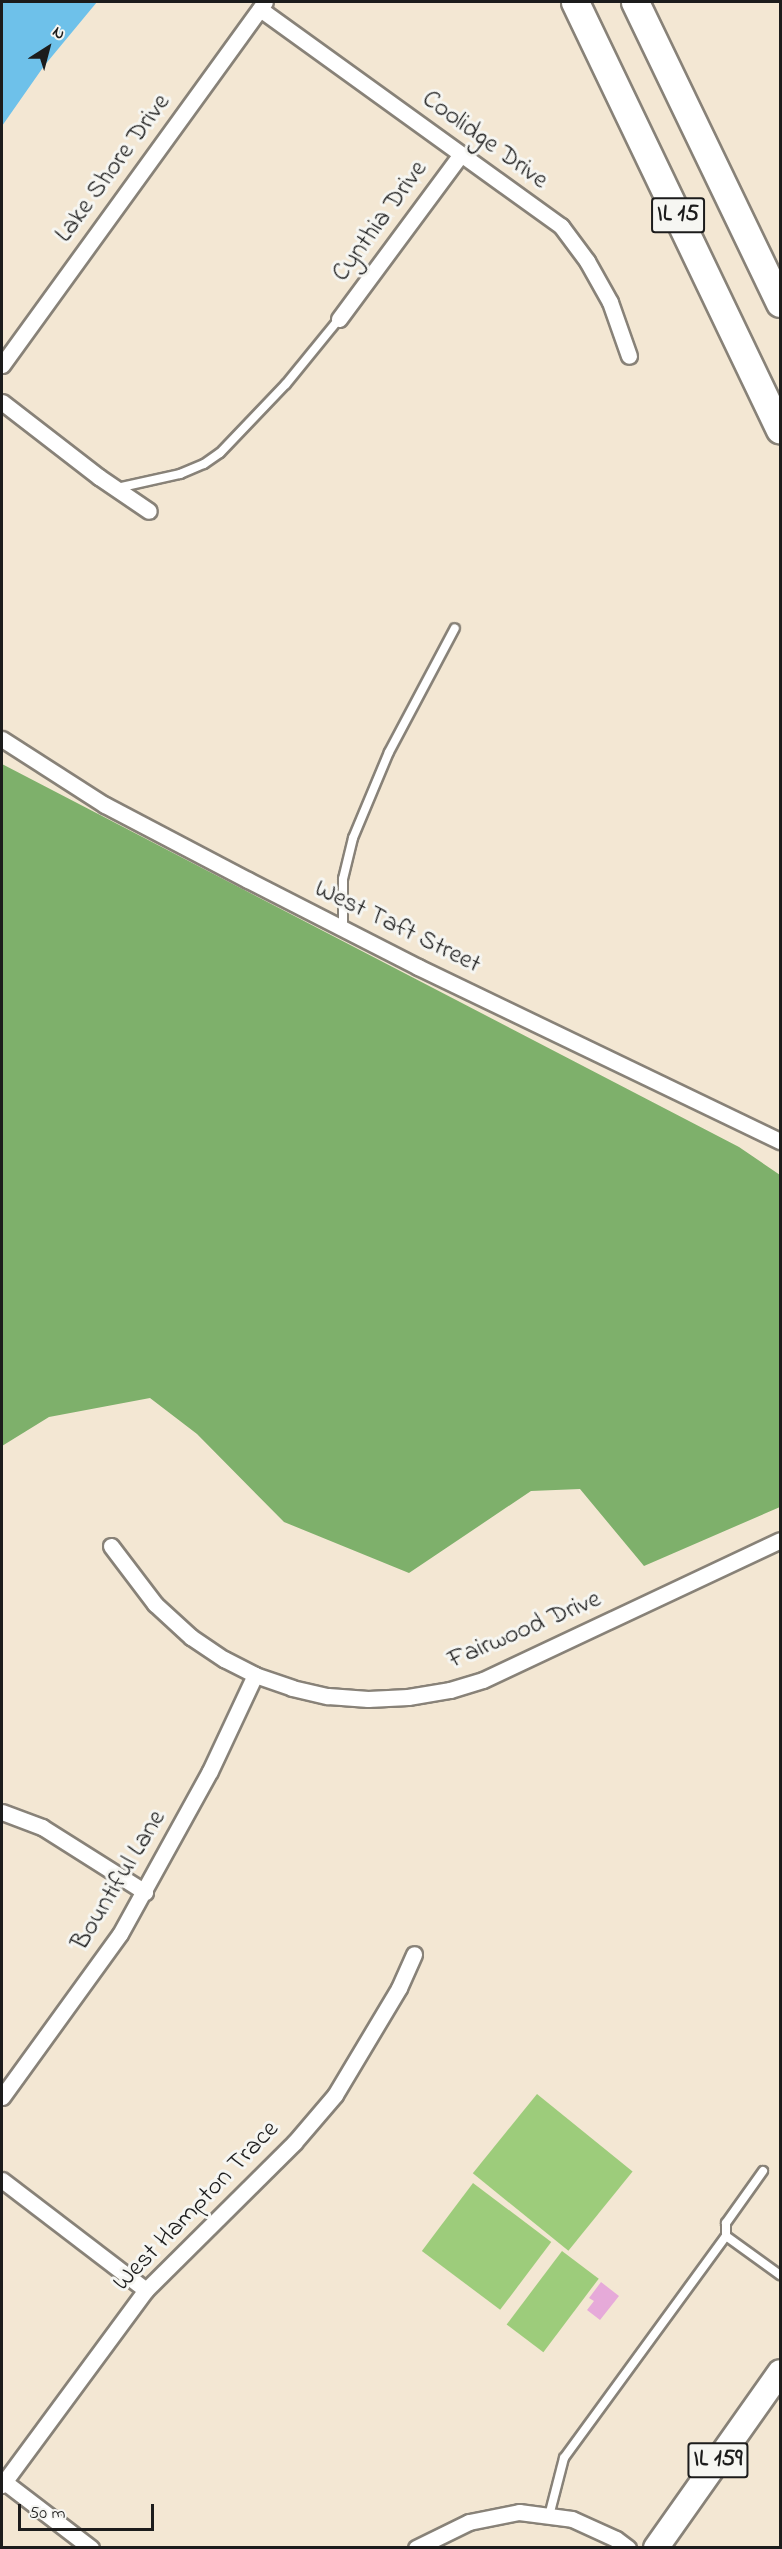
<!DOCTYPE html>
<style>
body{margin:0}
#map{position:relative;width:782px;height:2549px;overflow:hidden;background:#f3e7d3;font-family:"Indie Flower",sans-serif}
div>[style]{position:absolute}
.green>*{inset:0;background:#9dcc7b;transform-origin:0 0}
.forest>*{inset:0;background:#7eb06b}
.water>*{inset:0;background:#6ec1ea}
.building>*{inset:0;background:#e6aad9}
.roads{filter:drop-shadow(2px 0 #888278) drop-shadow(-2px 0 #888278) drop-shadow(0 2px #888278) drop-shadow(0 -2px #888278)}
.lane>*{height:8px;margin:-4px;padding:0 4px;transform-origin:4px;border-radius:4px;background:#fff}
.street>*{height:15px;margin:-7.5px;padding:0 7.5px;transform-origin:7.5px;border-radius:7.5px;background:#fff}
.primary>*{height:24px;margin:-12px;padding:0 12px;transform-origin:12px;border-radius:12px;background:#fff}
.highway>*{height:27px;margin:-13.5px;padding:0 13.5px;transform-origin:13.5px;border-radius:13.5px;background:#fff}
span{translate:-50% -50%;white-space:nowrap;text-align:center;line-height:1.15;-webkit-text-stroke:6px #f6f6f2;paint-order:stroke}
.shield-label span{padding:2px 4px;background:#f6f6f2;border:2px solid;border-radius:4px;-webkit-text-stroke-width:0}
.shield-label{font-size:24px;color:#1c1c1c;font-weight:700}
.street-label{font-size:26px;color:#1c1c1c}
.frame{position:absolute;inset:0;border:3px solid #1c1c1c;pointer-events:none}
.north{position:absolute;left:18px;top:18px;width:60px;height:60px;-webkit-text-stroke:4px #f6f6f2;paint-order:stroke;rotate:36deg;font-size:16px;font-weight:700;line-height:24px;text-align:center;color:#1c1c1c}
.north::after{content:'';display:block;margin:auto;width:21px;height:27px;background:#1c1c1c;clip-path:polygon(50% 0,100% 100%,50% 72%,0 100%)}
.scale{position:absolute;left:18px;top:2504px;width:136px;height:27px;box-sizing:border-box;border:3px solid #1c1c1c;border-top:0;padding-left:8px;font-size:18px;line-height:21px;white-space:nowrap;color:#1c1c1c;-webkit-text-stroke:4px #f6f6f2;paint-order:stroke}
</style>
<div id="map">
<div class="green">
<i style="left:537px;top:2094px;width:123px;height:102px;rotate:39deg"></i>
<i style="left:473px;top:2183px;width:98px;height:85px;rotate:37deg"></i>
<i style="left:562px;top:2251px;width:46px;height:92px;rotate:37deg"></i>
</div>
<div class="forest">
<i style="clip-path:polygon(2px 764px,739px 1147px,780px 1175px,780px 1507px,644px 1566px,580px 1489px,531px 1491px,409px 1573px,284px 1522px,197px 1434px,150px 1398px,49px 1417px,2px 1446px)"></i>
</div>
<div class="water">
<i style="clip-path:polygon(2px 2px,97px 2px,44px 66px,2px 126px)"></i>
</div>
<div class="building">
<i style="clip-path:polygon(601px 2282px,619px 2296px,600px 2320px,587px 2310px,594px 2301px,589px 2298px)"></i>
</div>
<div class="roads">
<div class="lane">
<i style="left:117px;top:488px;width:65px;rotate:-12.5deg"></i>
<i style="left:180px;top:474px;width:26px;rotate:-23deg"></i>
<i style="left:204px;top:464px;width:19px;rotate:-35deg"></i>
<i style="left:220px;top:453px;width:95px;rotate:-46.3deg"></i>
<i style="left:286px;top:384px;width:84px;rotate:-50.8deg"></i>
<i style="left:343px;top:928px;width:49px;rotate:-90deg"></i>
<i style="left:343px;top:879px;width:42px;rotate:-76.3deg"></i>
<i style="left:353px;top:838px;width:93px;rotate:-67.3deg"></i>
<i style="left:389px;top:752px;width:140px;rotate:-62deg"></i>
<i style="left:763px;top:2171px;width:64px;rotate:125.4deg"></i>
<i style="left:726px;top:2223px;width:13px;rotate:90deg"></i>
<i style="left:726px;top:2236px;width:67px;rotate:35.8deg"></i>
<i style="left:549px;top:2516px;width:60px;rotate:-75.5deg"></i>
<i style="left:564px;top:2458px;width:275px;rotate:-53.9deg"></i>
</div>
<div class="street">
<i style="left:260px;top:9px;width:371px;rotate:35.8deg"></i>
<i style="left:561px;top:226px;width:44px;rotate:53.4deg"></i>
<i style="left:587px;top:261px;width:47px;rotate:60.7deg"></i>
<i style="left:610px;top:302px;width:57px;rotate:70.6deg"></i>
<i style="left:339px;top:319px;width:205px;rotate:-53.5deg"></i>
<i style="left:2px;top:365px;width:448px;rotate:-54.1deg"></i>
<i style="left:2px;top:402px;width:123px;rotate:37.7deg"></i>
<i style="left:99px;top:477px;width:60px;rotate:34.2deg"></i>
<i style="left:2px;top:739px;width:122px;rotate:32.7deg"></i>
<i style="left:105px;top:805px;width:161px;rotate:27.7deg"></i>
<i style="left:248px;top:880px;width:191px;rotate:27.1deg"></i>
<i style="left:418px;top:967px;width:402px;rotate:25.7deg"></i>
<i style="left:111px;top:1546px;width:73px;rotate:52.8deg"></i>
<i style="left:155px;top:1604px;width:49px;rotate:42.5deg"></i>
<i style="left:191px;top:1637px;width:40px;rotate:34deg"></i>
<i style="left:224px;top:1659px;width:35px;rotate:27deg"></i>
<i style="left:255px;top:1675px;width:39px;rotate:19deg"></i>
<i style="left:292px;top:1688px;width:37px;rotate:13deg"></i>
<i style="left:328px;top:1696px;width:40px;rotate:4.3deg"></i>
<i style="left:368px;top:1699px;width:40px;rotate:-2.9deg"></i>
<i style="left:408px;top:1697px;width:43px;rotate:-9.5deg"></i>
<i style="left:450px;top:1690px;width:34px;rotate:-17deg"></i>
<i style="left:483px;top:1680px;width:328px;rotate:-25.2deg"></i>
<i style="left:2px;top:1812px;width:43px;rotate:20.6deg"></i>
<i style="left:42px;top:1827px;width:122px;rotate:32.3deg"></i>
<i style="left:2px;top:2097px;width:201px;rotate:-54.1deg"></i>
<i style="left:120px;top:1934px;width:186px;rotate:-61.1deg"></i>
<i style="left:210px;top:1771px;width:106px;rotate:-64.9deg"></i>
<i style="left:2px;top:2180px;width:181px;rotate:37.4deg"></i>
<i style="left:2px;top:2480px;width:112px;rotate:37.4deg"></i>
<i style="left:2px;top:2485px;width:242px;rotate:-53.6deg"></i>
<i style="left:146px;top:2290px;width:209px;rotate:-44.8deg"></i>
<i style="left:294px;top:2143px;width:63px;rotate:-49.5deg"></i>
<i style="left:335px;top:2095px;width:125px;rotate:-59.1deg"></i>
<i style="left:399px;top:1988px;width:37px;rotate:-66deg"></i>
<i style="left:416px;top:2548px;width:59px;rotate:-26.1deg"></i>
<i style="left:469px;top:2522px;width:51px;rotate:-11.3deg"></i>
<i style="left:519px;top:2512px;width:53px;rotate:7.5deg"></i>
<i style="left:572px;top:2519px;width:48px;rotate:24.4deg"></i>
<i style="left:616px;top:2539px;width:15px;rotate:37deg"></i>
</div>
<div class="primary">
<i style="left:656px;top:2548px;width:215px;rotate:-54.8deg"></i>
</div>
<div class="highway">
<i style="left:575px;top:2px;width:474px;rotate:64.4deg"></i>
<i style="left:635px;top:2px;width:334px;rotate:64.3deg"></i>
</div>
</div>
<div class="shield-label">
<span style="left:678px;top:215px">IL 15</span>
<span style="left:718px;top:2460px">IL 159</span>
</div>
<div class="street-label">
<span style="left:484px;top:141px;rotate:36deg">Coolidge Drive</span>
<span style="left:114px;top:169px;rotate:-54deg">Lake Shore Drive</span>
<span style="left:381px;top:222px;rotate:-54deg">Cynthia Drive</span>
<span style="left:397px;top:928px;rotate:26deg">West Taft Street</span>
<span style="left:525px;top:1631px;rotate:-23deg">Fairwood Drive</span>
<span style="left:120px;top:1881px;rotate:-59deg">Bountiful Lane</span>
<span style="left:197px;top:2207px;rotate:-46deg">West Hampton Trace</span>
</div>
<div class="frame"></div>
<div class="north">N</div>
<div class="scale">50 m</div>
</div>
